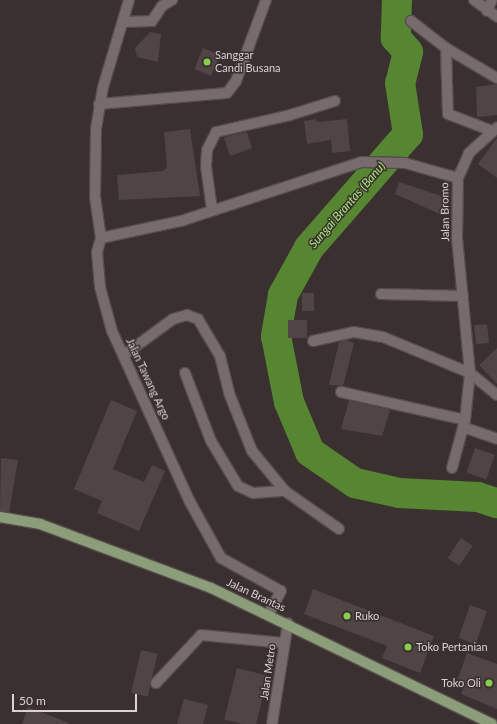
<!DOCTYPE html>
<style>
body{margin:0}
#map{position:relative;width:497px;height:724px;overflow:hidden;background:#3b3030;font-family:Lato,sans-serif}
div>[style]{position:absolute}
.river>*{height:30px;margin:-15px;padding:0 15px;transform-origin:15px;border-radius:15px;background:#568632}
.building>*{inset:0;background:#504445;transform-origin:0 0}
.roads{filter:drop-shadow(1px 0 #554c4c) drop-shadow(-1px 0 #554c4c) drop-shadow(0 1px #554c4c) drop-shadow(0 -1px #554c4c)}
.street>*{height:10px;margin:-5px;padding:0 5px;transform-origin:5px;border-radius:5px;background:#786b6c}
.primary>*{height:10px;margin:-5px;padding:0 5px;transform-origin:5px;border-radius:5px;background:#8b9d79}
.dots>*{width:11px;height:11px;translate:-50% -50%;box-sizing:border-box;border:2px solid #3b3030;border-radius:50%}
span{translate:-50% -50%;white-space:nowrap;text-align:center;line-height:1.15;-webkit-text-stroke:3px #3b3030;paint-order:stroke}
.poi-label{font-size:11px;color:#d9d2d2}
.left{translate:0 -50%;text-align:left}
.right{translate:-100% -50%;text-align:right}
.street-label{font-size:11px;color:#d9d2d2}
.water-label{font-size:12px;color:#a7e97b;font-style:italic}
.scale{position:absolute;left:12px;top:694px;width:125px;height:18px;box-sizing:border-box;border:2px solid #d9d2d2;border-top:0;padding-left:5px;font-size:12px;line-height:14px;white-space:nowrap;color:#d9d2d2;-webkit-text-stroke:3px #3b3030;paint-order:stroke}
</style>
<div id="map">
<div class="river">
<i style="left:397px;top:0;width:38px;rotate:92deg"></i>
<i style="left:396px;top:38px;width:18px;rotate:49deg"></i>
<i style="left:408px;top:52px;width:32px;rotate:104deg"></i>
<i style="left:400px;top:83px;width:52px;rotate:81.1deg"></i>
<i style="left:408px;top:134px;width:151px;rotate:131deg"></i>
<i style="left:309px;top:248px;width:54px;rotate:119deg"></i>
<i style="left:283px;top:295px;width:42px;rotate:99.7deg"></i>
<i style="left:276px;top:336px;width:67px;rotate:78.9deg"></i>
<i style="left:289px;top:402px;width:54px;rotate:67.2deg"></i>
<i style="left:310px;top:452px;width:55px;rotate:34.6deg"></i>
<i style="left:355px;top:483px;width:45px;rotate:12.8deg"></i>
<i style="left:399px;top:493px;width:79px;rotate:2.9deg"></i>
<i style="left:478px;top:497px;width:20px;rotate:18deg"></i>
</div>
<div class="building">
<i style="clip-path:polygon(150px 32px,161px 34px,158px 62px,137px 57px,135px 48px)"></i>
<i style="left:203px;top:48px;width:18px;height:23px;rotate:22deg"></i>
<i style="clip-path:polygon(497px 84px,497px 115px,477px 117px,476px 87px)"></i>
<i style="clip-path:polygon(316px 119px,317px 122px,347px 119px,350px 151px,332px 153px,331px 140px,307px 144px,304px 121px)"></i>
<i style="clip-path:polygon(190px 129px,200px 196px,119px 200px,117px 175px,163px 171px,167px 167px,164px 132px)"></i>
<i style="clip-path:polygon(247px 132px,252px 148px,230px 156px,224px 137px)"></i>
<i style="clip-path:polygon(497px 138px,497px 178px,478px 164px)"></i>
<i style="clip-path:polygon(399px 182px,447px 198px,442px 215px,395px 194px)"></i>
<i style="left:302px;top:293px;width:12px;height:18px"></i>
<i style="left:307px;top:320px;width:18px;height:19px;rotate:90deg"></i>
<i style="left:487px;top:324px;width:19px;height:13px;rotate:84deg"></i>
<i style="clip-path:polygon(346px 340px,354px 343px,343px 386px,329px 385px,339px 342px)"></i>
<i style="clip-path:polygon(497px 348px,497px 384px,479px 365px)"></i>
<i style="clip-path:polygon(111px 400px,137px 411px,113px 469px,144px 482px,152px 465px,165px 471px,139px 531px,97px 513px,102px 501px,74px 489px)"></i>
<i style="clip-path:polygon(349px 400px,390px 410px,382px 436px,341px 429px)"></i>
<i style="left:475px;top:448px;width:21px;height:26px;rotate:19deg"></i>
<i style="clip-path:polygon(1px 458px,18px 460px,9px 512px,0 511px)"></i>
<i style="left:461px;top:538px;width:14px;height:24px;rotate:34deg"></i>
<i style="clip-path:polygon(313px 589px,434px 636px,420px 673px,382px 658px,387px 646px,304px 614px)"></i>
<i style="left:470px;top:605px;width:18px;height:35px;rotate:19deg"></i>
<i style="left:141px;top:650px;width:17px;height:44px;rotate:13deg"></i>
<i style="clip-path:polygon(467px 653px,497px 664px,497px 709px,461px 694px,464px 687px,456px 684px)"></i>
<i style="left:237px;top:668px;width:32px;height:53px;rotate:14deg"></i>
<i style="clip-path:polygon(184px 699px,208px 705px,203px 724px,177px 724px)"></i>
<i style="clip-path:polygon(28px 707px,69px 723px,68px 724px,22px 724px)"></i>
</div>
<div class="roads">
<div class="street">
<i style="left:129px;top:0;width:91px;rotate:106.6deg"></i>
<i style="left:103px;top:87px;width:43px;rotate:99.5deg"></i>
<i style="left:96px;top:129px;width:68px;rotate:90.8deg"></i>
<i style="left:95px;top:197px;width:41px;rotate:81.7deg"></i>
<i style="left:101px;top:238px;width:15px;rotate:106deg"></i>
<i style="left:97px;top:252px;width:35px;rotate:85deg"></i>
<i style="left:100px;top:287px;width:46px;rotate:74.7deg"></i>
<i style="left:112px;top:331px;width:188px;rotate:65.5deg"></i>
<i style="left:190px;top:502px;width:64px;rotate:61deg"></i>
<i style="left:221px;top:558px;width:68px;rotate:28.8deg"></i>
<i style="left:281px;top:591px;width:26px;rotate:118deg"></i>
<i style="left:474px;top:0;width:29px;rotate:36deg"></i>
<i style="left:487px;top:11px;width:12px;rotate:-66deg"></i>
<i style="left:411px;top:21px;width:44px;rotate:37.6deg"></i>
<i style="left:446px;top:48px;width:59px;rotate:30.5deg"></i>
<i style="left:124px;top:22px;width:28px;rotate:-2deg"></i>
<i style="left:152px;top:21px;width:18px;rotate:-56deg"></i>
<i style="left:162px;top:6px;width:12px;rotate:-31deg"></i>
<i style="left:446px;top:48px;width:66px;rotate:88.3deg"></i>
<i style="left:448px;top:114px;width:47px;rotate:21.1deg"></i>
<i style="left:99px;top:104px;width:128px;rotate:-4.9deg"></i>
<i style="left:227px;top:93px;width:15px;rotate:-53deg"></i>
<i style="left:236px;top:81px;width:86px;rotate:-69.7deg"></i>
<i style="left:212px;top:210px;width:44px;rotate:-97.8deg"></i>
<i style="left:206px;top:166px;width:16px;rotate:-86deg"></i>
<i style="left:207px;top:150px;width:20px;rotate:-63deg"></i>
<i style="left:216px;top:132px;width:76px;rotate:-12.9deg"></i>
<i style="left:290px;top:115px;width:47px;rotate:-17.3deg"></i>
<i style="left:101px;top:238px;width:82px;rotate:-12deg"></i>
<i style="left:181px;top:221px;width:190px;rotate:-18.1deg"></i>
<i style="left:362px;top:162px;width:43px;rotate:1.3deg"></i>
<i style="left:405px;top:163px;width:55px;rotate:15.8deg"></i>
<i style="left:381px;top:294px;width:82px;rotate:1.4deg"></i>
<i style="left:313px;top:341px;width:42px;rotate:-12.4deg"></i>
<i style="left:354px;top:332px;width:29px;rotate:10deg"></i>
<i style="left:383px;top:337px;width:94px;rotate:22.5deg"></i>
<i style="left:470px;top:373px;width:35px;rotate:39deg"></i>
<i style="left:124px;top:355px;width:61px;rotate:-36.3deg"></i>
<i style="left:173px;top:319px;width:15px;rotate:-16deg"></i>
<i style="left:187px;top:315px;width:12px;rotate:20deg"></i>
<i style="left:198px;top:319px;width:43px;rotate:59.3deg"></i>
<i style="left:220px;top:356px;width:38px;rotate:76deg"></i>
<i style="left:229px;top:393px;width:62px;rotate:68.4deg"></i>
<i style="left:252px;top:451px;width:52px;rotate:50.5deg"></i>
<i style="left:285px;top:491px;width:66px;rotate:35.1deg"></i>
<i style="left:185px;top:373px;width:73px;rotate:69.1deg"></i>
<i style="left:211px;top:441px;width:52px;rotate:59deg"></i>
<i style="left:238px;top:486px;width:17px;rotate:25deg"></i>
<i style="left:253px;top:493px;width:32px;rotate:-4deg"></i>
<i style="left:341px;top:392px;width:127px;rotate:12.7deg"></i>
<i style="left:463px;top:427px;width:36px;rotate:19deg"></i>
<i style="left:452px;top:468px;width:50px;rotate:-74.8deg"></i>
<i style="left:465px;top:420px;width:47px;rotate:-83.9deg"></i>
<i style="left:470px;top:373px;width:135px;rotate:-95.5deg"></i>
<i style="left:457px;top:239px;width:61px;rotate:-89.1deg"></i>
<i style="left:458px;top:178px;width:27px;rotate:-66deg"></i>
<i style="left:469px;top:153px;width:38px;rotate:-42deg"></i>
<i style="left:156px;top:683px;width:66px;rotate:-46.8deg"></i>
<i style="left:201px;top:635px;width:83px;rotate:5.5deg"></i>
<i style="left:272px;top:724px;width:102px;rotate:-81deg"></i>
</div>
<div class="primary">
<i style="left:0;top:517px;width:41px;rotate:9.9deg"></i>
<i style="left:40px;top:524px;width:183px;rotate:20.5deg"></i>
<i style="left:211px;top:588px;width:312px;rotate:25.8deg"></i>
</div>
</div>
<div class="dots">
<i style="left:207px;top:62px;background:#85cf4d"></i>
<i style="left:347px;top:616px;background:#85cf4d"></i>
<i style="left:408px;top:647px;background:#85cf4d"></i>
<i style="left:489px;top:683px;background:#85cf4d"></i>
</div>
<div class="poi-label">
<span class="left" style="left:215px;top:62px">Sanggar<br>Candi Busana</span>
<span class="left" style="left:355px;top:616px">Ruko</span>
<span class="left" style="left:416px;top:647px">Toko Pertanian</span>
<span class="right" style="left:481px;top:683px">Toko Oli</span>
</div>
<div class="street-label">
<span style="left:445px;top:212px;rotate:-91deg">Jalan Bromo</span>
<span style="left:148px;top:379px;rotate:65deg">Jalan Tawang Argo</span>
<span style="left:256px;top:595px;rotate:25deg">Jalan Brantas</span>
<span style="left:268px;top:672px;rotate:-82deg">Jalan Metro</span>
</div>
<div class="water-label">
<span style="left:347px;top:205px;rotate:-49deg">Sungai Brantas (Banu)</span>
</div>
<div class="scale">50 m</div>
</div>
